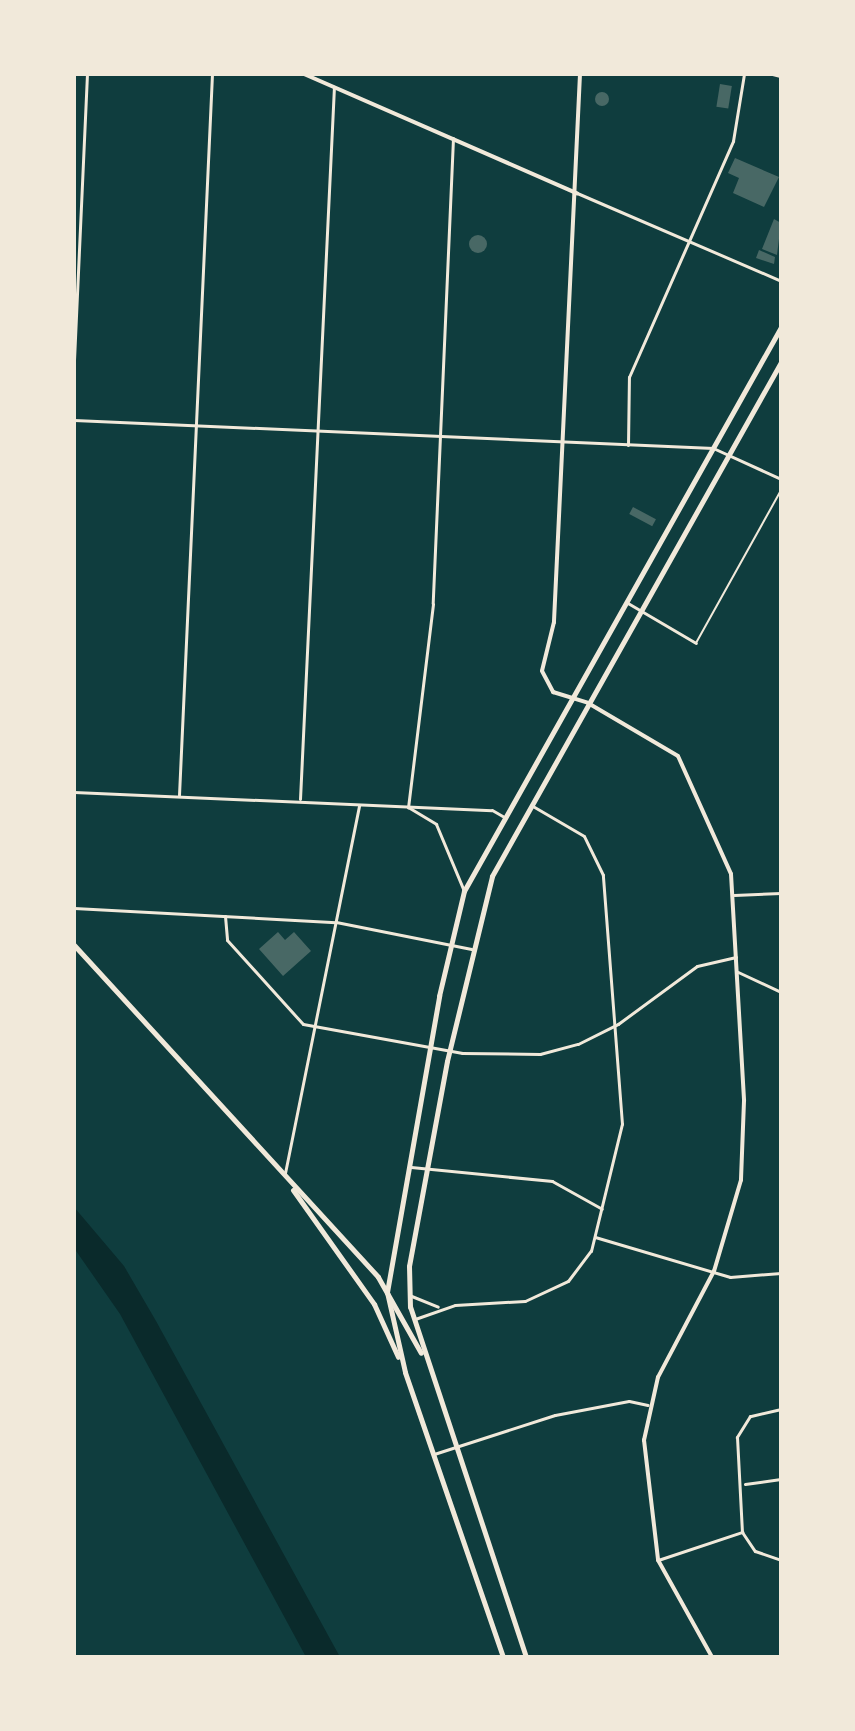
<!DOCTYPE html>
<style>
body{margin:0}
#map{position:relative;width:855px;height:1731px;overflow:hidden;background:#0f3d3e;font-family:Arial,sans-serif}
div>[style]{position:absolute}
.water>*{inset:0;background:#0a2a2b}
.building>*{inset:0;background:#486865;transform-origin:0 0}
.round{border-radius:50%}
.service>*{height:2px;margin:-1px;padding:0 1px;transform-origin:1px;border-radius:1px;background:#f1e9da}
.minor>*{height:3px;margin:-1.5px;padding:0 1.5px;transform-origin:1.5px;border-radius:1.5px;background:#f1e9da}
.tertiary>*{height:4px;margin:-2px;padding:0 2px;transform-origin:2px;border-radius:2px;background:#f1e9da}
.secondary>*{height:5px;margin:-2.5px;padding:0 2.5px;transform-origin:2.5px;border-radius:2.5px;background:#f1e9da}
span{translate:-50% -50%;white-space:nowrap;text-align:center;line-height:1.15;-webkit-text-stroke:8px #f1e9da;paint-order:stroke}
.frame{position:absolute;inset:0;border:76px solid #f1e9da;pointer-events:none}
</style>
<div id="map">
<div class="water">
<i style="clip-path:polygon(74px 1207px,124px 1266px,156px 1321px,340px 1657px,306px 1657px,120px 1314px,74px 1248px)"></i>
</div>
<div class="building">
<i style="left:720px;top:84px;width:12px;height:23px;rotate:9deg"></i>
<i class="round" style="left:595px;top:92px;width:14px;height:14px"></i>
<i style="clip-path:polygon(735px 158px,779px 177px,764px 207px,733px 193px,739px 178px,728px 173px)"></i>
<i style="clip-path:polygon(774px 219px,781px 223px,777px 255px,762px 249px)"></i>
<i class="round" style="left:469px;top:235px;width:18px;height:18px"></i>
<i style="clip-path:polygon(759px 250px,775px 257px,774px 264px,756px 258px)"></i>
<i style="left:633px;top:507px;width:26px;height:8px;rotate:28deg"></i>
<i style="clip-path:polygon(278px 932px,285px 940px,294px 932px,311px 951px,283px 976px,259px 949px)"></i>
</div>
<div class="service">
<i style="left:696px;top:643px;width:175px;rotate:-60.9deg"></i>
</div>
<div class="minor">
<i style="left:453px;top:138px;width:466px;rotate:92.5deg"></i>
<i style="left:433px;top:604px;width:205px;rotate:97deg"></i>
<i style="left:408px;top:807px;width:33px;rotate:31deg"></i>
<i style="left:436px;top:824px;width:73px;rotate:67.3deg"></i>
<i style="left:577px;top:193px;width:222px;rotate:23.3deg"></i>
<i style="left:74px;top:360px;width:286px;rotate:-87.4deg"></i>
<i style="left:74px;top:420px;width:640px;rotate:2.51deg"></i>
<i style="left:713px;top:448px;width:75px;rotate:24.5deg"></i>
<i style="left:628px;top:445px;width:68px;rotate:-89.2deg"></i>
<i style="left:629px;top:377px;width:258px;rotate:-66.2deg"></i>
<i style="left:733px;top:141px;width:68px;rotate:-80.7deg"></i>
<i style="left:626px;top:602px;width:81px;rotate:30.4deg"></i>
<i style="left:74px;top:792px;width:418px;rotate:2.5deg"></i>
<i style="left:492px;top:810px;width:14px;rotate:30deg"></i>
<i style="left:179px;top:795px;width:722px;rotate:-87.38deg"></i>
<i style="left:300px;top:799px;width:713px;rotate:-87.27deg"></i>
<i style="left:734px;top:895px;width:47px;rotate:-2.4deg"></i>
<i style="left:74px;top:908px;width:262px;rotate:3.1deg"></i>
<i style="left:336px;top:922px;width:138px;rotate:11.3deg"></i>
<i style="left:225px;top:916px;width:24px;rotate:85deg"></i>
<i style="left:227px;top:940px;width:113px;rotate:47.9deg"></i>
<i style="left:303px;top:1024px;width:162px;rotate:10.3deg"></i>
<i style="left:462px;top:1053px;width:78px;rotate:0.7deg"></i>
<i style="left:540px;top:1054px;width:39px;rotate:-15deg"></i>
<i style="left:578px;top:1044px;width:45px;rotate:-26.6deg"></i>
<i style="left:618px;top:1024px;width:98px;rotate:-36.3deg"></i>
<i style="left:697px;top:966px;width:40px;rotate:-13deg"></i>
<i style="left:738px;top:972px;width:47px;rotate:24.9deg"></i>
<i style="left:411px;top:1167px;width:142px;rotate:5.7deg"></i>
<i style="left:552px;top:1181px;width:57px;rotate:29.2deg"></i>
<i style="left:285px;top:1173px;width:375px;rotate:-78.6deg"></i>
<i style="left:595px;top:1237px;width:141px;rotate:16.5deg"></i>
<i style="left:730px;top:1277px;width:51px;rotate:-4.5deg"></i>
<i style="left:409px;top:1295px;width:31px;rotate:22deg"></i>
<i style="left:415px;top:1319px;width:42px;rotate:-19.3deg"></i>
<i style="left:455px;top:1305px;width:70px;rotate:-3.3deg"></i>
<i style="left:525px;top:1301px;width:47px;rotate:-24.9deg"></i>
<i style="left:568px;top:1281px;width:38px;rotate:-53deg"></i>
<i style="left:591px;top:1251px;width:131px;rotate:-76.3deg"></i>
<i style="left:622px;top:1124px;width:250px;rotate:-94.4deg"></i>
<i style="left:603px;top:875px;width:43px;rotate:-116deg"></i>
<i style="left:584px;top:836px;width:61px;rotate:-149.7deg"></i>
<i style="left:781px;top:1409px;width:32px;rotate:167deg"></i>
<i style="left:750px;top:1416px;width:25px;rotate:122deg"></i>
<i style="left:737px;top:1437px;width:95px;rotate:87deg"></i>
<i style="left:742px;top:1532px;width:23px;rotate:56deg"></i>
<i style="left:755px;top:1551px;width:28px;rotate:19deg"></i>
<i style="left:434px;top:1454px;width:127px;rotate:-17.9deg"></i>
<i style="left:555px;top:1415px;width:75px;rotate:-10.7deg"></i>
<i style="left:629px;top:1401px;width:19px;rotate:12deg"></i>
<i style="left:745px;top:1484px;width:36px;rotate:-8deg"></i>
<i style="left:658px;top:1560px;width:89px;rotate:-18.4deg"></i>
</div>
<div class="tertiary">
<i style="left:304px;top:74px;width:298px;rotate:23.6deg"></i>
<i style="left:580px;top:74px;width:549px;rotate:92.72deg"></i>
<i style="left:554px;top:622px;width:50px;rotate:103.8deg"></i>
<i style="left:542px;top:671px;width:24px;rotate:62deg"></i>
<i style="left:553px;top:692px;width:37px;rotate:17deg"></i>
<i style="left:588px;top:703px;width:104px;rotate:30.5deg"></i>
<i style="left:678px;top:756px;width:129px;rotate:65.8deg"></i>
<i style="left:731px;top:874px;width:227px;rotate:86.7deg"></i>
<i style="left:744px;top:1101px;width:79px;rotate:92.2deg"></i>
<i style="left:741px;top:1180px;width:95px;rotate:106.5deg"></i>
<i style="left:714px;top:1271px;width:120px;rotate:117.8deg"></i>
<i style="left:658px;top:1377px;width:65px;rotate:102.5deg"></i>
<i style="left:644px;top:1440px;width:121px;rotate:83.3deg"></i>
<i style="left:658px;top:1560px;width:111px;rotate:60.9deg"></i>
<i style="left:773px;top:74px;width:8px;rotate:14deg"></i>
</div>
<div class="secondary">
<i style="left:74px;top:945px;width:450px;rotate:47.5deg"></i>
<i style="left:378px;top:1277px;width:87px;rotate:60.5deg"></i>
<i style="left:293px;top:1190px;width:140px;rotate:54.6deg"></i>
<i style="left:374px;top:1304px;width:58px;rotate:65.6deg"></i>
<i style="left:503px;top:1657px;width:301px;rotate:-109deg"></i>
<i style="left:405px;top:1372px;width:82px;rotate:-102.7deg"></i>
<i style="left:387px;top:1292px;width:301px;rotate:-80deg"></i>
<i style="left:439px;top:996px;width:108px;rotate:-76.6deg"></i>
<i style="left:464px;top:891px;width:647px;rotate:-60.66deg"></i>
<i style="left:526px;top:1657px;width:369px;rotate:-108.3deg"></i>
<i style="left:410px;top:1307px;width:41px;rotate:-91.4deg"></i>
<i style="left:409px;top:1266px;width:208px;rotate:-79.5deg"></i>
<i style="left:447px;top:1061px;width:190px;rotate:-76.3deg"></i>
<i style="left:492px;top:876px;width:590px;rotate:-60.65deg"></i>
</div>
<div class="frame"></div>
</div>
